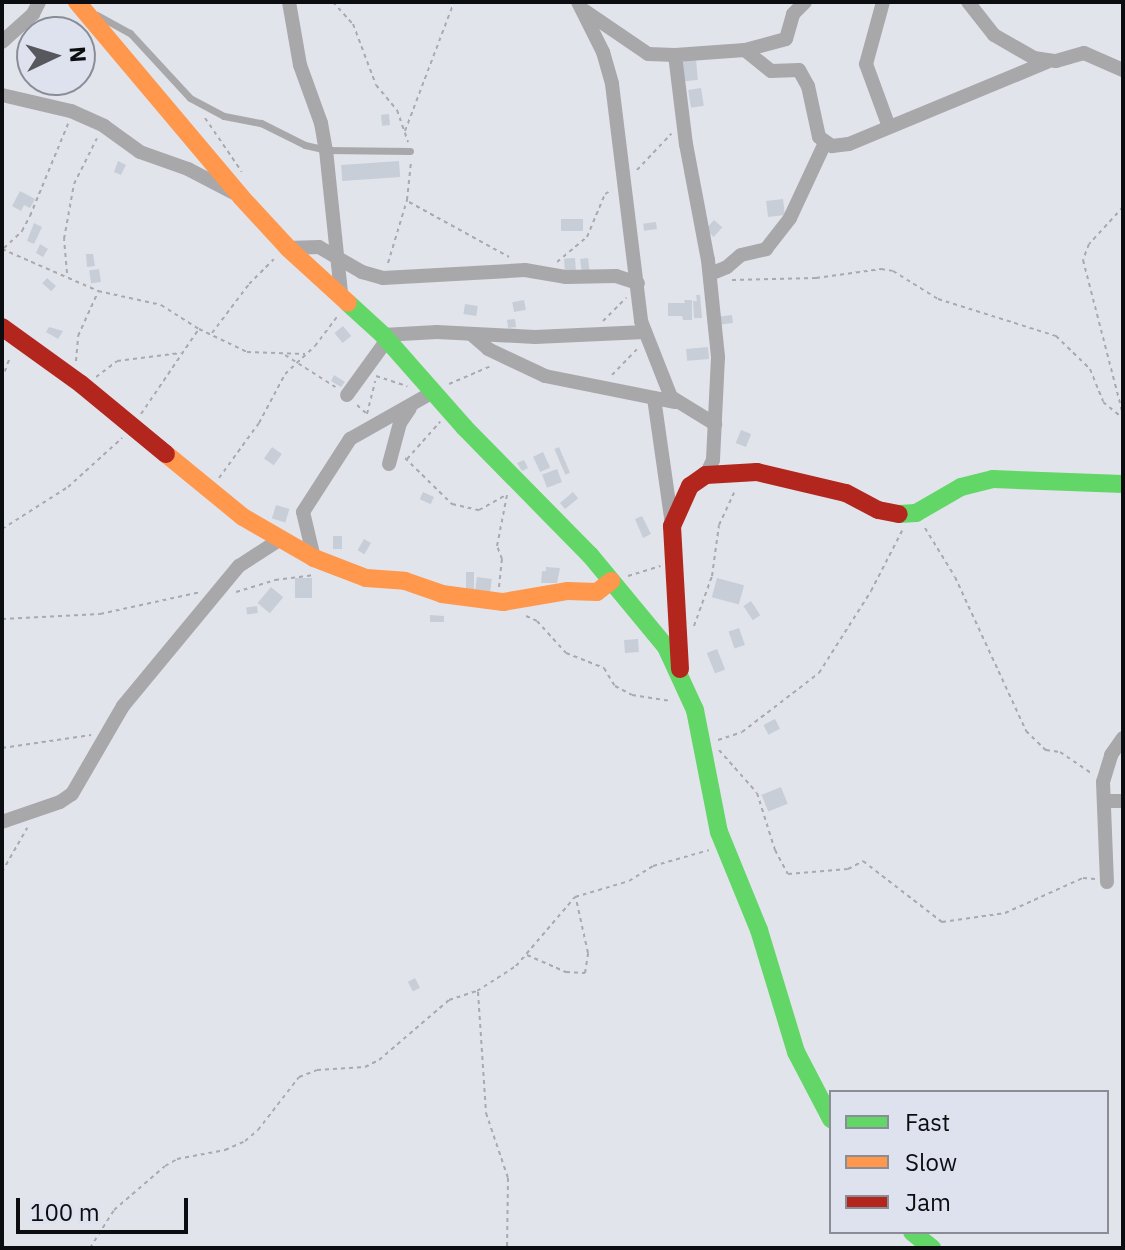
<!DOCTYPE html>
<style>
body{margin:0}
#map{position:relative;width:1125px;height:1250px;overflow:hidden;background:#e2e4eb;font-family:"IBM Plex Sans",sans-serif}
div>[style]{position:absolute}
.building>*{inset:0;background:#c7ced7;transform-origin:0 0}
.path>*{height:2px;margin-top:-1px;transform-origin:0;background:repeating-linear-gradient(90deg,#a9a9af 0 4px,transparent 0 8px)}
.lane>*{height:7px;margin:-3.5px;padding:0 3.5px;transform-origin:3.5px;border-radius:3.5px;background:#a8a8ab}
.street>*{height:14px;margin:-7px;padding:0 7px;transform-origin:7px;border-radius:7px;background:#a8a8ab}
.fast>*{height:18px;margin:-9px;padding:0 9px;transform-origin:9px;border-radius:9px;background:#63d668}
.slow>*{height:18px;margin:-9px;padding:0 9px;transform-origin:9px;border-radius:9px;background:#ff974d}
.jam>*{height:18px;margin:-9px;padding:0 9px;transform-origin:9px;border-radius:9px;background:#b3261e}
span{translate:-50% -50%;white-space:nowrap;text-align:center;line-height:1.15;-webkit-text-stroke:8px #dee2ef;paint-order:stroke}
.frame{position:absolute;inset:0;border:4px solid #0c0d11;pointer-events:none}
.legend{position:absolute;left:829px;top:1090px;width:280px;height:144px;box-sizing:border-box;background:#dee2ef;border:2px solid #8a8d96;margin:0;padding:10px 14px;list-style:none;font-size:24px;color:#0c0d11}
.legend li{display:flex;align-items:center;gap:16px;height:40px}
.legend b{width:40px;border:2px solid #8a8d96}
.north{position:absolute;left:16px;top:16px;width:80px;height:80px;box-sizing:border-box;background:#dee2ef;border:2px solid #8a8d96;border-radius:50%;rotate:86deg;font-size:22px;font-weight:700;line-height:32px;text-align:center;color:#0c0d11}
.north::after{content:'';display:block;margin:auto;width:28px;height:36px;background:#57585d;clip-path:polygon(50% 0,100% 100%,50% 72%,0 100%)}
.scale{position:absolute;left:16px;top:1198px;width:172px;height:36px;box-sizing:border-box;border:4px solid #0c0d11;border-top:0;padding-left:10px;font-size:24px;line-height:28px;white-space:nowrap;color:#0c0d11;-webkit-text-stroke:6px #dee2ef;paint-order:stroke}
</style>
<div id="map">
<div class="building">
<i style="left:696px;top:59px;width:21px;height:17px;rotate:85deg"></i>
<i style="left:701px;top:88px;width:18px;height:13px;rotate:81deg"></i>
<i style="left:389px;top:114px;width:11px;height:8px;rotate:85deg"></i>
<i style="clip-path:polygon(118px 161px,126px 165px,121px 175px,114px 172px)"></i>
<i style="left:399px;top:161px;width:16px;height:58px;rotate:86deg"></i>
<i style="clip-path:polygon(20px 191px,35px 199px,30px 208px,24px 205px,21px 211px,12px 206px)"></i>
<i style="left:783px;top:199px;width:16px;height:17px;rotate:83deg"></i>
<i style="left:561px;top:219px;width:22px;height:12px"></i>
<i style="left:714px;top:220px;width:11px;height:13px;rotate:41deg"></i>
<i style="left:656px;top:222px;width:7px;height:13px;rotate:82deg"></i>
<i style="clip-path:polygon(34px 223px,42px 227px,34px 244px,27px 241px)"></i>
<i style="clip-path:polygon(40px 244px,48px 249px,43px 257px,36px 253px)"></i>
<i style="clip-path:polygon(86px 254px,93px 254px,95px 266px,87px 267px)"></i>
<i style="left:575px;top:258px;width:16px;height:11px;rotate:86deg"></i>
<i style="left:588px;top:258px;width:16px;height:8px;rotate:83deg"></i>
<i style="left:99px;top:269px;width:13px;height:10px;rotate:81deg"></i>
<i style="left:47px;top:278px;width:12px;height:7px;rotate:42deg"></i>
<i style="clip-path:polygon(696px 295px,700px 295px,702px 318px,694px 318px,693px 301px,697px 301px)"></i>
<i style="left:524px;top:300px;width:10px;height:12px;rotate:79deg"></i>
<i style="clip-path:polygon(684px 300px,692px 300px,692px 320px,683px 320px,682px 316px,668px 316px,668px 303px,685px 303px)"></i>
<i style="left:465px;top:304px;width:13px;height:10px;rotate:9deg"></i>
<i style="left:732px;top:315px;width:8px;height:14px;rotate:83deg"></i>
<i style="left:515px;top:319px;width:8px;height:8px;rotate:83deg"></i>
<i style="left:343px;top:326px;width:13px;height:11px;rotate:51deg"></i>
<i style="clip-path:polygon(49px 327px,63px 331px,58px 339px,46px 332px)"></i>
<i style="left:708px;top:347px;width:12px;height:22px;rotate:85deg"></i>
<i style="clip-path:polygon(334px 375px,345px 382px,341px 387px,331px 381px)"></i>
<i style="left:741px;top:430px;width:11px;height:14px;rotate:22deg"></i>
<i style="left:272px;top:447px;width:12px;height:14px;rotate:35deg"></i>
<i style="left:559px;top:447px;width:28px;height:5px;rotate:67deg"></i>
<i style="left:543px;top:452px;width:17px;height:11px;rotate:65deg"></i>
<i style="clip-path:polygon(524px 460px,528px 468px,522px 471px,517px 463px)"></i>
<i style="left:557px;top:469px;width:14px;height:16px;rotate:69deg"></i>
<i style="left:423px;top:492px;width:12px;height:8px;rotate:24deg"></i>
<i style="left:573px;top:492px;width:8px;height:17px;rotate:50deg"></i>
<i style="left:276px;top:505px;width:14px;height:14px;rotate:17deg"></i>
<i style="clip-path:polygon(642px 516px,651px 534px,643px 538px,635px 519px)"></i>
<i style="left:333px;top:536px;width:9px;height:13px"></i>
<i style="left:364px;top:539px;width:8px;height:13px;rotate:30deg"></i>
<i style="clip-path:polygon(546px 567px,560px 568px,557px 583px,541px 583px,542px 571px,546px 571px)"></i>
<i style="left:466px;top:572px;width:8px;height:17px"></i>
<i style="left:477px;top:577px;width:15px;height:13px;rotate:8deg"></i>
<i style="left:312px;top:578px;width:20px;height:17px;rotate:90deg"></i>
<i style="left:717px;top:578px;width:28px;height:20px;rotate:15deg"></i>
<i style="left:271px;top:587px;width:16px;height:21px;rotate:40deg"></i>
<i style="left:751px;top:601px;width:17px;height:9px;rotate:57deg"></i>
<i style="left:257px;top:606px;width:7px;height:11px;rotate:82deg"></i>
<i style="clip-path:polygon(430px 615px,444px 616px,444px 622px,430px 622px)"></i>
<i style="left:739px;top:628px;width:18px;height:11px;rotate:71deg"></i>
<i style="left:638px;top:639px;width:13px;height:14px;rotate:86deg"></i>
<i style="left:717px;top:649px;width:22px;height:11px;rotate:68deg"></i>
<i style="left:775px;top:719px;width:11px;height:13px;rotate:63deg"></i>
<i style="left:781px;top:787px;width:18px;height:21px;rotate:68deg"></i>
<i style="left:415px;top:978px;width:11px;height:8px;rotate:63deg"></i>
</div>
<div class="path">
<i style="left:333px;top:2px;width:30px;rotate:48deg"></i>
<i style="left:353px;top:24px;width:65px;rotate:69.3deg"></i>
<i style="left:376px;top:85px;width:33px;rotate:50deg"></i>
<i style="left:397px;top:110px;width:34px;rotate:71deg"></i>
<i style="left:1123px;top:13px;width:12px;rotate:90deg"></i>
<i style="left:205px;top:118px;width:65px;rotate:55.6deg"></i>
<i style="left:405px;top:131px;width:138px;rotate:-69.2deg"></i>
<i style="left:637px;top:170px;width:50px;rotate:-46.6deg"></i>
<i style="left:409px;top:202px;width:114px;rotate:28.8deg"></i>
<i style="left:1123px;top:207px;width:50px;rotate:132.6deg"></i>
<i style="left:1089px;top:244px;width:17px;rotate:111deg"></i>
<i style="left:1083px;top:260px;width:160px;rotate:75.5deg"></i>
<i style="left:4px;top:248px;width:25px;rotate:-43deg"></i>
<i style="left:22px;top:231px;width:17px;rotate:-62deg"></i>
<i style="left:30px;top:216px;width:100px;rotate:-67.6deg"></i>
<i style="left:2px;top:249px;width:105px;rotate:23.6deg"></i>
<i style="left:98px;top:291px;width:65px;rotate:12.5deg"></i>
<i style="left:161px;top:305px;width:45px;rotate:32.3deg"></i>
<i style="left:199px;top:329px;width:53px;rotate:25.6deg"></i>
<i style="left:247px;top:352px;width:58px;rotate:2deg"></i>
<i style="left:557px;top:262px;width:39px;rotate:-40deg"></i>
<i style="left:587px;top:237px;width:47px;rotate:-67.3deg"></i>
<i style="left:605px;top:194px;width:8px;rotate:-30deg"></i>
<i style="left:388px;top:263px;width:66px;rotate:-73.2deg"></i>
<i style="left:407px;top:200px;width:39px;rotate:-84deg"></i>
<i style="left:67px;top:273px;width:34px;rotate:-95deg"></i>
<i style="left:64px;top:239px;width:56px;rotate:-79.7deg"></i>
<i style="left:74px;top:184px;width:51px;rotate:-63.4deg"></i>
<i style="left:732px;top:280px;width:84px;rotate:-1.4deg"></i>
<i style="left:816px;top:278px;width:66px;rotate:-7.9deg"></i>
<i style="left:881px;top:269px;width:12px;rotate:9deg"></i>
<i style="left:893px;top:271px;width:53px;rotate:31.9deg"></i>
<i style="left:938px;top:299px;width:124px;rotate:17.4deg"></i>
<i style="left:1056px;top:336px;width:47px;rotate:44.1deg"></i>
<i style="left:1090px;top:369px;width:35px;rotate:68deg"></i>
<i style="left:1103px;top:402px;width:26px;rotate:39deg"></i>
<i style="left:603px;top:321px;width:33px;rotate:-45deg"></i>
<i style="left:212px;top:333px;width:61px;rotate:-52.9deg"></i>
<i style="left:249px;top:284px;width:35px;rotate:-45deg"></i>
<i style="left:285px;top:355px;width:62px;rotate:32.4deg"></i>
<i style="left:76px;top:361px;width:25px;rotate:-85deg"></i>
<i style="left:78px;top:336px;width:48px;rotate:-65.6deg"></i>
<i style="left:612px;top:375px;width:37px;rotate:-46deg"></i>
<i style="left:376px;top:376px;width:33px;rotate:18deg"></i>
<i style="left:96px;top:377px;width:26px;rotate:-37deg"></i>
<i style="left:117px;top:361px;width:64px;rotate:-7.2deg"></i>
<i style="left:2px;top:379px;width:23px;rotate:-70deg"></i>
<i style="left:449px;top:384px;width:46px;rotate:-23.2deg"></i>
<i style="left:357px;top:405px;width:13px;rotate:42deg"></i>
<i style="left:141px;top:414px;width:102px;rotate:-55.8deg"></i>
<i style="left:367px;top:414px;width:34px;rotate:-76deg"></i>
<i style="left:405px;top:458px;width:66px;rotate:44.4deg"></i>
<i style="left:452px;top:504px;width:28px;rotate:13deg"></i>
<i style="left:479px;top:510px;width:31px;rotate:-29deg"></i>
<i style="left:407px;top:459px;width:50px;rotate:-48.3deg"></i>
<i style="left:219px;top:478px;width:68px;rotate:-54deg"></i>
<i style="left:259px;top:423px;width:55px;rotate:-62deg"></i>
<i style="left:285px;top:374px;width:41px;rotate:-43deg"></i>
<i style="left:315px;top:346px;width:36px;rotate:-53deg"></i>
<i style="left:925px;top:528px;width:57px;rotate:58.5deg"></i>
<i style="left:955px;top:577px;width:170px;rotate:65.2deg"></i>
<i style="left:1026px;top:731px;width:28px;rotate:44deg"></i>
<i style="left:1046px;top:750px;width:14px;rotate:8deg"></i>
<i style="left:1060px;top:752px;width:40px;rotate:34deg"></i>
<i style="left:2px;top:529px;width:78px;rotate:-32.5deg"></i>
<i style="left:68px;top:487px;width:73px;rotate:-42.2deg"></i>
<i style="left:628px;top:576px;width:34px;rotate:-17deg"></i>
<i style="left:499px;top:587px;width:28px;rotate:-84deg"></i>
<i style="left:502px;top:559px;width:14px;rotate:-111deg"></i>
<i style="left:497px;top:546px;width:52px;rotate:-78.9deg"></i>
<i style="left:236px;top:592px;width:41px;rotate:-17.1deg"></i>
<i style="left:275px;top:580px;width:40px;rotate:-7.1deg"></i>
<i style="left:526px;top:616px;width:12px;rotate:24deg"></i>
<i style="left:537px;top:621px;width:43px;rotate:47.8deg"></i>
<i style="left:566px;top:653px;width:41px;rotate:21.5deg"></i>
<i style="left:604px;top:668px;width:21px;rotate:59deg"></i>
<i style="left:615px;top:686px;width:19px;rotate:28deg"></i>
<i style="left:632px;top:695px;width:39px;rotate:9deg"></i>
<i style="left:2px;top:619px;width:98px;rotate:-2.9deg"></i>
<i style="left:100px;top:614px;width:103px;rotate:-12.3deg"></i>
<i style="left:694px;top:626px;width:53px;rotate:-70.2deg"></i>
<i style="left:712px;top:576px;width:51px;rotate:-82.2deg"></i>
<i style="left:719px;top:525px;width:38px;rotate:-65deg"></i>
<i style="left:718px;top:740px;width:25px;rotate:-18deg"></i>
<i style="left:742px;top:732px;width:97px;rotate:-37.5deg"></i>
<i style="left:819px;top:673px;width:97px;rotate:-57.6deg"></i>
<i style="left:871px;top:591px;width:70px;rotate:-62.7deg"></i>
<i style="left:2px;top:748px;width:90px;rotate:-8.3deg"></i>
<i style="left:719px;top:750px;width:57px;rotate:48.5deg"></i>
<i style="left:757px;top:793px;width:60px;rotate:72.5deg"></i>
<i style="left:775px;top:850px;width:27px;rotate:62deg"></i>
<i style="left:788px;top:874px;width:60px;rotate:-4.8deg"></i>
<i style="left:848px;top:869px;width:17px;rotate:-28deg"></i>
<i style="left:863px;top:861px;width:100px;rotate:37.7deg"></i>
<i style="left:942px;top:922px;width:64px;rotate:-8.1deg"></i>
<i style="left:1005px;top:913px;width:85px;rotate:-24.2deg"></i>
<i style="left:1083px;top:878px;width:12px;rotate:5deg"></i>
<i style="left:2px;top:872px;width:51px;rotate:-60.4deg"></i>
<i style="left:527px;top:955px;width:43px;rotate:23.6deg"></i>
<i style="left:566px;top:972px;width:19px;rotate:3deg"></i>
<i style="left:585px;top:973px;width:20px;rotate:-81deg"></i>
<i style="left:588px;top:953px;width:55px;rotate:-102.5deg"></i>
<i style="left:478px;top:992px;width:121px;rotate:86.2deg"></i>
<i style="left:486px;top:1113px;width:69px;rotate:71.3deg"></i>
<i style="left:508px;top:1178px;width:70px;rotate:90.8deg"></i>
<i style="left:90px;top:1248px;width:45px;rotate:-57.7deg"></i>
<i style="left:114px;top:1210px;width:67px;rotate:-40.8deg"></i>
<i style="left:165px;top:1166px;width:14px;rotate:-30deg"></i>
<i style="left:177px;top:1159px;width:49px;rotate:-10.6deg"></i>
<i style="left:225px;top:1150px;width:22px;rotate:-24deg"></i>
<i style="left:245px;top:1141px;width:17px;rotate:-40deg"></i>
<i style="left:258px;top:1130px;width:67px;rotate:-52.3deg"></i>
<i style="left:299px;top:1077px;width:19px;rotate:-21deg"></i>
<i style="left:317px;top:1070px;width:48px;rotate:-3.6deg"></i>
<i style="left:365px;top:1067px;width:16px;rotate:-27deg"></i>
<i style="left:379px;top:1060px;width:92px;rotate:-40.6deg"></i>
<i style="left:449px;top:1000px;width:29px;rotate:-18deg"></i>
<i style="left:477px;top:991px;width:46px;rotate:-32.7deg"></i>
<i style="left:516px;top:966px;width:91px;rotate:-49.5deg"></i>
<i style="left:575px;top:897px;width:56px;rotate:-16.5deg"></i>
<i style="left:629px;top:881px;width:28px;rotate:-32deg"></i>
<i style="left:653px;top:866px;width:58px;rotate:-15.9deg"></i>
</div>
<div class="lane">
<i style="left:97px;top:15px;width:38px;rotate:29deg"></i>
<i style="left:130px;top:33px;width:88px;rotate:47.3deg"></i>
<i style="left:190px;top:98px;width:38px;rotate:28deg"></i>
<i style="left:224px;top:116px;width:38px;rotate:11deg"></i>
<i style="left:261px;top:123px;width:49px;rotate:26.6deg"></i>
<i style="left:305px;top:145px;width:22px;rotate:13deg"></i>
<i style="left:326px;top:150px;width:84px;rotate:0.7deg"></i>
</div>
<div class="street">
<i style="left:289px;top:2px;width:64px;rotate:80.1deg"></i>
<i style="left:300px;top:65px;width:62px;rotate:70.1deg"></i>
<i style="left:321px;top:123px;width:27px;rotate:80deg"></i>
<i style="left:326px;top:150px;width:144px;rotate:84deg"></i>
<i style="left:578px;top:2px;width:56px;rotate:63.4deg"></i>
<i style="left:603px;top:52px;width:33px;rotate:74deg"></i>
<i style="left:612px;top:84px;width:239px;rotate:83deg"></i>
<i style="left:641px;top:321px;width:82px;rotate:68.5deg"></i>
<i style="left:671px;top:397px;width:52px;rotate:31.5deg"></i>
<i style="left:883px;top:2px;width:64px;rotate:105.3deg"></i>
<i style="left:866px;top:64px;width:67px;rotate:69.9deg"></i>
<i style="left:968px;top:2px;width:42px;rotate:51.8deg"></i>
<i style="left:994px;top:35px;width:46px;rotate:29.9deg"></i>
<i style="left:1034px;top:58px;width:22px;rotate:8deg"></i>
<i style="left:1056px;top:61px;width:29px;rotate:-16deg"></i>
<i style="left:1084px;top:53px;width:43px;rotate:23.6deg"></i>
<i style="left:585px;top:11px;width:76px;rotate:34.3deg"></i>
<i style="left:648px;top:54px;width:27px;rotate:2deg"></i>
<i style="left:675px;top:55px;width:70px;rotate:-4.1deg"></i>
<i style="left:745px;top:50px;width:33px;rotate:39deg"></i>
<i style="left:771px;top:71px;width:28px;rotate:-2deg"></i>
<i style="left:799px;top:70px;width:18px;rotate:61deg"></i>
<i style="left:808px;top:86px;width:52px;rotate:77.8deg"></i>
<i style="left:819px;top:137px;width:16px;rotate:35deg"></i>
<i style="left:832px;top:146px;width:17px;rotate:-7deg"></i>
<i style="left:849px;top:144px;width:214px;rotate:-22.5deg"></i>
<i style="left:2px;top:42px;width:42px;rotate:-42.1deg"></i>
<i style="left:33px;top:14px;width:13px;rotate:-63deg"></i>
<i style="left:745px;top:50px;width:42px;rotate:-15deg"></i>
<i style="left:786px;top:39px;width:26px;rotate:-74deg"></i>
<i style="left:793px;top:14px;width:17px;rotate:-45deg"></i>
<i style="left:675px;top:55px;width:90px;rotate:83deg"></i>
<i style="left:686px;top:144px;width:118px;rotate:79.3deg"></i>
<i style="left:708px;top:260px;width:98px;rotate:84.1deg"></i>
<i style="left:718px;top:357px;width:103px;rotate:92.8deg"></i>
<i style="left:713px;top:460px;width:17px;rotate:115deg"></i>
<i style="left:2px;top:95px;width:71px;rotate:13.1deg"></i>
<i style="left:71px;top:111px;width:36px;rotate:24deg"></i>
<i style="left:104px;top:126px;width:44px;rotate:35.8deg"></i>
<i style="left:140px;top:152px;width:51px;rotate:19.5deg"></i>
<i style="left:188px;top:169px;width:52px;rotate:27.6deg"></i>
<i style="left:288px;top:248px;width:31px;rotate:-2deg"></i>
<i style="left:319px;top:247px;width:50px;rotate:30.2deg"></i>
<i style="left:362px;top:272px;width:22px;rotate:16deg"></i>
<i style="left:383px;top:278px;width:142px;rotate:-3.2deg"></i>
<i style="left:525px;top:270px;width:42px;rotate:9.7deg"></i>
<i style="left:566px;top:277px;width:50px;rotate:-1.1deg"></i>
<i style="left:616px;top:276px;width:23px;rotate:18deg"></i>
<i style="left:710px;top:274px;width:18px;rotate:-22deg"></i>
<i style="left:727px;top:267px;width:18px;rotate:-41deg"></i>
<i style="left:741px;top:255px;width:26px;rotate:-13deg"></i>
<i style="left:766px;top:249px;width:39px;rotate:-52deg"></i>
<i style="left:790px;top:218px;width:83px;rotate:-65deg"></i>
<i style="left:471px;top:334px;width:23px;rotate:41deg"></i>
<i style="left:488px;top:349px;width:63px;rotate:25.3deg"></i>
<i style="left:545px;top:376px;width:133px;rotate:11.3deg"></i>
<i style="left:383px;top:335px;width:54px;rotate:-3.2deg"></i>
<i style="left:437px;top:332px;width:98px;rotate:2.9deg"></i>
<i style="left:535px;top:337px;width:110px;rotate:-2.6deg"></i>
<i style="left:347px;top:395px;width:68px;rotate:-54deg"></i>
<i style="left:654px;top:398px;width:127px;rotate:81.9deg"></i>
<i style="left:389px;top:464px;width:42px;rotate:-75deg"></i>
<i style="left:400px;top:423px;width:18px;rotate:-56deg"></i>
<i style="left:314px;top:558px;width:47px;rotate:-103.4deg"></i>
<i style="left:303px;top:512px;width:87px;rotate:-57.2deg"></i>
<i style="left:350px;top:439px;width:95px;rotate:-29.5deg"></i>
<i style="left:1104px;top:801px;width:19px"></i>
<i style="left:2px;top:822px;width:61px;rotate:-19deg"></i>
<i style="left:60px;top:802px;width:14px;rotate:-34deg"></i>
<i style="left:72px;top:794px;width:102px;rotate:-59.9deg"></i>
<i style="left:123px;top:706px;width:182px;rotate:-50.4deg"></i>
<i style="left:239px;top:566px;width:48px;rotate:-33deg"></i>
<i style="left:1107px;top:882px;width:100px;rotate:-92.3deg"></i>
<i style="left:1103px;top:782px;width:28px;rotate:-73deg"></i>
<i style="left:1111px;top:755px;width:21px;rotate:-55deg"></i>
</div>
<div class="fast">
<i style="left:348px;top:303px;width:47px;rotate:42.4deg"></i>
<i style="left:383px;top:335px;width:123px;rotate:48.6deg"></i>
<i style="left:464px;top:427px;width:180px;rotate:45.5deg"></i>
<i style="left:590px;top:555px;width:119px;rotate:50.4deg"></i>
<i style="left:666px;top:647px;width:69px;rotate:65.3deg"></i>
<i style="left:695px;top:710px;width:124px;rotate:78.9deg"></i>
<i style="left:719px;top:832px;width:106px;rotate:67.8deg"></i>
<i style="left:759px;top:930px;width:127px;rotate:73.1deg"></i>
<i style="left:796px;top:1052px;width:76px;rotate:62.4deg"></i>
<i style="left:899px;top:514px;width:17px;rotate:-3deg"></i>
<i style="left:916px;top:513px;width:52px;rotate:-30deg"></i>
<i style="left:961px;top:487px;width:33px;rotate:-14deg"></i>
<i style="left:993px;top:479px;width:130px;rotate:2.2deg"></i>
<i style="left:912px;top:1232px;width:26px;rotate:39deg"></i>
</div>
<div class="slow">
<i style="left:77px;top:2px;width:255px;rotate:49.9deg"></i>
<i style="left:241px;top:197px;width:69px;rotate:47.3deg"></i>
<i style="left:288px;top:248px;width:81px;rotate:42.5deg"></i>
<i style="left:166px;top:454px;width:99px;rotate:39.3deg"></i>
<i style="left:243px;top:517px;width:82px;rotate:30deg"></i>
<i style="left:314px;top:558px;width:56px;rotate:21deg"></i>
<i style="left:366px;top:578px;width:39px;rotate:4deg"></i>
<i style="left:405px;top:581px;width:39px;rotate:19deg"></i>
<i style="left:442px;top:594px;width:62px;rotate:7.5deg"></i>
<i style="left:503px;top:602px;width:66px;rotate:-9.6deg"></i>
<i style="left:568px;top:591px;width:29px;rotate:2deg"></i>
<i style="left:597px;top:592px;width:18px;rotate:-38deg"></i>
</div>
<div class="jam">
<i style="left:2px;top:327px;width:97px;rotate:35.8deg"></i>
<i style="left:81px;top:384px;width:110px;rotate:39.5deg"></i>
<i style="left:680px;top:669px;width:143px;rotate:-93.2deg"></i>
<i style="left:672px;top:526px;width:44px;rotate:-65.8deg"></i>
<i style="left:690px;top:486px;width:19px;rotate:-35deg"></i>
<i style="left:706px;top:475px;width:51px;rotate:-3.4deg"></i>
<i style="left:757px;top:472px;width:91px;rotate:13.3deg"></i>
<i style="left:846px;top:493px;width:36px;rotate:28deg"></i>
<i style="left:878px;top:510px;width:21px;rotate:11deg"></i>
</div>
<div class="frame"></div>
<ul class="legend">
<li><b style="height:10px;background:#63d668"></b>Fast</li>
<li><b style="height:10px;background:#ff974d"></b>Slow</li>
<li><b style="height:10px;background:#b3261e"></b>Jam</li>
</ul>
<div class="north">N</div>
<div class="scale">100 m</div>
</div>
